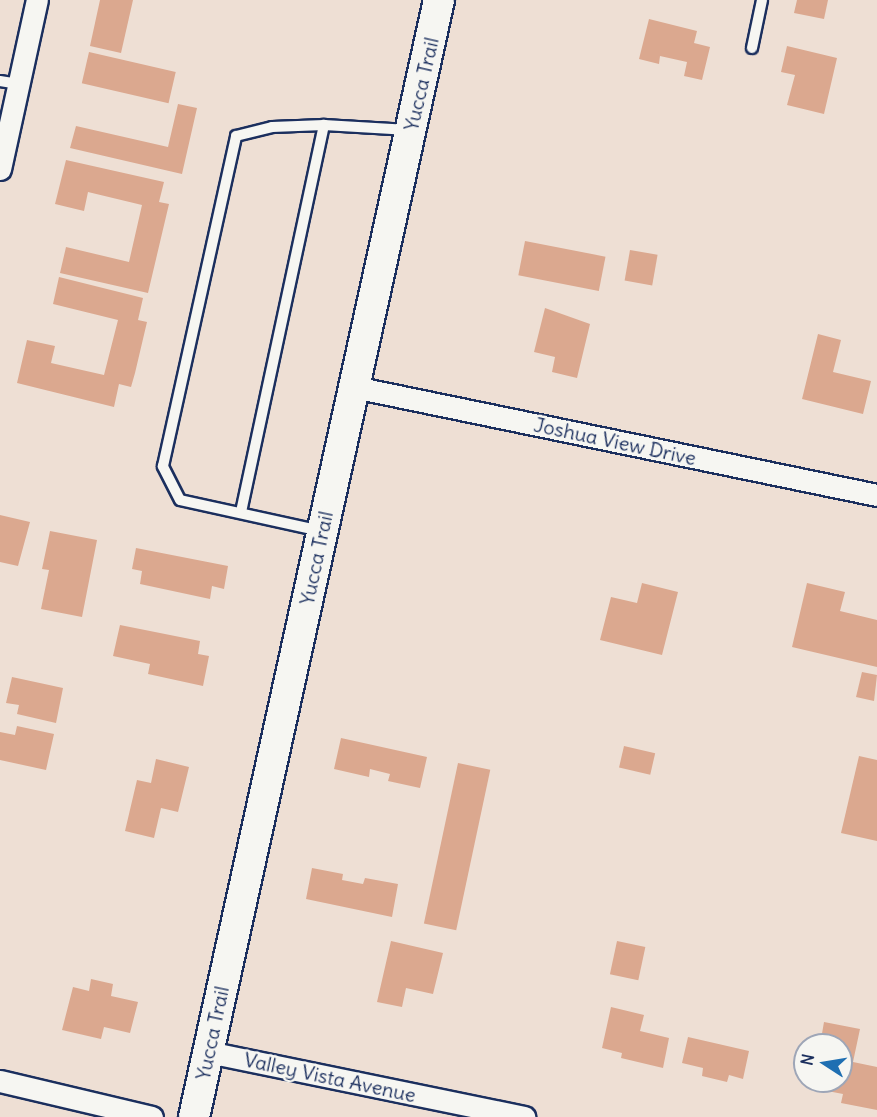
<!DOCTYPE html>
<style>
body{margin:0}
#map{position:relative;width:877px;height:1117px;overflow:hidden;background:#eedfd4;font-family:Delius,sans-serif}
div>[style]{position:absolute}
.building>*{inset:0;background:#dba88f;transform-origin:0 0}
.roads{filter:drop-shadow(2px 0 #1b2f5e) drop-shadow(-2px 0 #1b2f5e) drop-shadow(0 2px #1b2f5e) drop-shadow(0 -2px #1b2f5e)}
.lane>*{height:10px;margin:-5px;padding:0 5px;transform-origin:5px;border-radius:5px;background:#f6f6f2}
.street>*{height:21px;margin:-10.5px;padding:0 10.5px;transform-origin:10.5px;border-radius:10.5px;background:#f6f6f2}
.secondary>*{height:30px;margin:-15px;padding:0 15px;transform-origin:15px;border-radius:15px;background:#f6f6f2}
span{translate:-50% -50%;white-space:nowrap;text-align:center;line-height:1.15;-webkit-text-stroke:5px #f6f6f2;paint-order:stroke}
.street-label{font-size:20px;color:#1b2f5e}
.north{position:absolute;left:793px;top:1033px;width:60px;height:60px;box-sizing:border-box;background:#f6f6f2;border:2px solid #9ea6b7;border-radius:50%;rotate:282deg;font-size:16px;font-weight:700;line-height:24px;text-align:center;color:#1b2f5e}
.north::after{content:'';display:block;margin:auto;width:21px;height:27px;background:#1f6fb2;clip-path:polygon(50% 0,100% 100%,50% 72%,0 100%)}
</style>
<div id="map">
<div class="building">
<i style="clip-path:polygon(100px 0,133px 0,121px 53px,90px 46px)"></i>
<i style="clip-path:polygon(797px 0,828px 0,824px 19px,794px 13px)"></i>
<i style="clip-path:polygon(649px 19px,697px 31px,694px 43px,710px 47px,702px 80px,684px 76px,687px 62px,660px 56px,659px 64px,639px 59px)"></i>
<i style="clip-path:polygon(787px 46px,837px 58px,824px 114px,787px 105px,795px 75px,781px 72px)"></i>
<i style="left:89px;top:52px;width:89px;height:32px;rotate:13deg"></i>
<i style="clip-path:polygon(178px 104px,197px 108px,182px 174px,70px 148px,76px 126px,168px 147px)"></i>
<i style="clip-path:polygon(66px 160px,164px 182px,159px 202px,169px 204px,148px 293px,60px 273px,66px 247px,129px 262px,142px 205px,88px 192px,84px 211px,55px 204px)"></i>
<i style="left:525px;top:241px;width:82px;height:35px;rotate:11deg"></i>
<i style="left:630px;top:250px;width:28px;height:31px;rotate:10deg"></i>
<i style="clip-path:polygon(59px 277px,143px 298px,138px 320px,147px 322px,135px 373px,131px 387px,119px 384px,114px 407px,17px 383px,27px 340px,55px 346px,51px 363px,104px 375px,118px 320px,53px 304px)"></i>
<i style="clip-path:polygon(545px 308px,590px 324px,577px 378px,552px 372px,555px 357px,534px 352px)"></i>
<i style="clip-path:polygon(818px 334px,841px 340px,833px 372px,871px 381px,863px 414px,802px 399px)"></i>
<i style="clip-path:polygon(0 515px,30px 522px,18px 566px,0 562px)"></i>
<i style="clip-path:polygon(50px 531px,97px 540px,82px 617px,41px 609px,49px 570px,42px 569px)"></i>
<i style="clip-path:polygon(136px 548px,228px 566px,224px 589px,212px 586px,210px 599px,140px 584px,142px 571px,132px 569px)"></i>
<i style="clip-path:polygon(642px 583px,678px 592px,662px 655px,600px 640px,611px 597px,637px 603px)"></i>
<i style="clip-path:polygon(807px 583px,845px 592px,840px 611px,877px 620px,877px 667px,792px 647px)"></i>
<i style="clip-path:polygon(120px 625px,200px 641px,198px 654px,209px 656px,203px 686px,148px 674px,150px 664px,113px 656px)"></i>
<i style="clip-path:polygon(862px 672px,877px 675px,874px 701px,856px 697px)"></i>
<i style="clip-path:polygon(12px 677px,63px 688px,56px 723px,17px 714px,19px 705px,6px 703px)"></i>
<i style="clip-path:polygon(17px 726px,54px 734px,46px 770px,0 760px,0 732px,15px 735px)"></i>
<i style="clip-path:polygon(341px 738px,427px 757px,420px 788px,388px 781px,390px 774px,370px 769px,369px 777px,334px 769px)"></i>
<i style="left:624px;top:746px;width:32px;height:22px;rotate:13deg"></i>
<i style="clip-path:polygon(859px 756px,877px 760px,877px 841px,841px 833px)"></i>
<i style="clip-path:polygon(156px 759px,189px 767px,178px 812px,161px 808px,154px 838px,125px 831px,137px 780px,151px 783px)"></i>
<i style="left:458px;top:763px;width:33px;height:164px;rotate:12deg"></i>
<i style="clip-path:polygon(312px 868px,343px 874px,342px 880px,363px 884px,365px 878px,398px 884px,392px 917px,306px 899px)"></i>
<i style="clip-path:polygon(391px 941px,443px 953px,433px 994px,406px 988px,402px 1007px,377px 1002px)"></i>
<i style="left:617px;top:941px;width:29px;height:34px;rotate:12deg"></i>
<i style="clip-path:polygon(91px 979px,113px 984px,111px 996px,138px 1002px,130px 1033px,104px 1027px,101px 1039px,62px 1030px,73px 987px,89px 991px)"></i>
<i style="clip-path:polygon(611px 1007px,644px 1015px,640px 1031px,669px 1038px,663px 1068px,621px 1058px,622px 1053px,602px 1048px)"></i>
<i style="clip-path:polygon(824px 1022px,860px 1029px,853px 1062px,877px 1067px,877px 1110px,841px 1103px,843px 1094px,812px 1088px,813px 1081px,841px 1081px,841px 1045px,820px 1045px)"></i>
<i style="clip-path:polygon(688px 1037px,749px 1051px,743px 1079px,729px 1075px,727px 1082px,702px 1076px,703px 1068px,682px 1063px)"></i>
</div>
<div class="roads">
<div class="lane">
<i style="left:752px;top:48px;width:49px;rotate:-78.2deg"></i>
<i style="left:0;top:81px;width:19px;rotate:9deg"></i>
<i style="left:241px;top:512px;width:396px;rotate:-77.9deg"></i>
<i style="left:321px;top:531px;width:144px;rotate:-167.6deg"></i>
<i style="left:180px;top:500px;width:38px;rotate:-117deg"></i>
<i style="left:163px;top:466px;width:338px;rotate:-77.5deg"></i>
<i style="left:236px;top:136px;width:37px;rotate:-14deg"></i>
<i style="left:272px;top:127px;width:52px;rotate:-2.2deg"></i>
<i style="left:324px;top:125px;width:85px;rotate:3.4deg"></i>
</div>
<div class="street">
<i style="left:0;top:169px;width:173px;rotate:-77.7deg"></i>
<i style="left:354px;top:387px;width:534px;rotate:11.67deg"></i>
<i style="left:208px;top:1052px;width:323px;rotate:11.6deg"></i>
<i style="left:0;top:1081px;width:156px;rotate:13.3deg"></i>
</div>
<div class="secondary">
<i style="left:194px;top:1117px;width:1144px;rotate:-77.63deg"></i>
</div>
</div>
<div class="street-label">
<span style="left:421px;top:84px;rotate:-77deg">Yucca Trail</span>
<span style="left:615px;top:441px;rotate:12deg">Joshua View Drive</span>
<span style="left:316px;top:558px;rotate:-78deg">Yucca Trail</span>
<span style="left:212px;top:1033px;rotate:-78deg">Yucca Trail</span>
<span style="left:330px;top:1077px;rotate:12deg">Valley Vista Avenue</span>
</div>
<div class="north">N</div>
</div>
